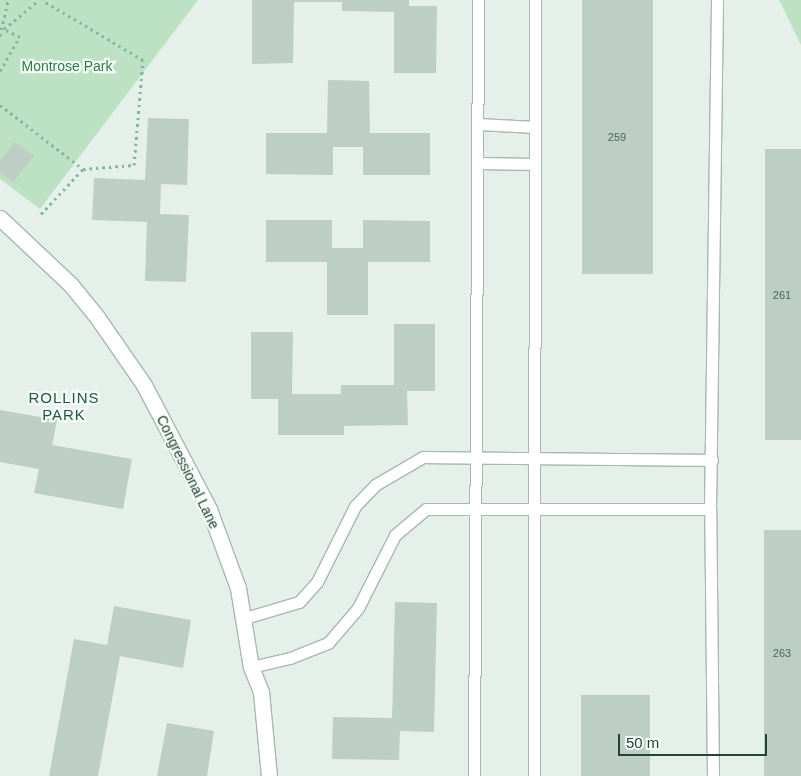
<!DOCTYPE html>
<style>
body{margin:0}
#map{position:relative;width:801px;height:776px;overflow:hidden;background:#e5f0ea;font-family:Helvetica,sans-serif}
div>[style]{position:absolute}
.green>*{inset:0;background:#bce2c3}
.building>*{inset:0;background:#bdcec5;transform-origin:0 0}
.path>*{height:3px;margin-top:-1.5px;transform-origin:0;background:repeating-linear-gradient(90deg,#83b6a0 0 2.5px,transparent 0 6.5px)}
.roads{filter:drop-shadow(1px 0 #a7b9b1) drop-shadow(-1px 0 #a7b9b1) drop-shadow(0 1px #a7b9b1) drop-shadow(0 -1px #a7b9b1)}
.lane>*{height:11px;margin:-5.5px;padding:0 5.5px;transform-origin:5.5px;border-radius:5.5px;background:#fff}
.secondary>*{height:15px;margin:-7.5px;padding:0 7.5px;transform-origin:7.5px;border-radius:7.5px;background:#fff}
span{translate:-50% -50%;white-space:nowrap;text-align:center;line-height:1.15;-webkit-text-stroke:4.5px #f6fbf8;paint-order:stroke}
.number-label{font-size:11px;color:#49665a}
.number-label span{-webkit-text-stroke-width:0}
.park-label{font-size:14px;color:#277f40}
.street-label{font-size:14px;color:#224437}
.neighbourhood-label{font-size:15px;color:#1b5943;letter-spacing:1px}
.scale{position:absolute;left:618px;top:734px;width:149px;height:22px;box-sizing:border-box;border:2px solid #224437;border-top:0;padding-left:6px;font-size:15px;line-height:18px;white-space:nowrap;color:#224437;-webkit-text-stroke:4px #f6fbf8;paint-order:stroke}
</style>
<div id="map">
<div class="green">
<i style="clip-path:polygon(0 0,198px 0,40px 209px,0 179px)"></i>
<i style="clip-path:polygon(779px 0,801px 0,801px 45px)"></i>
</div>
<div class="building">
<i style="clip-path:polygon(252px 0,409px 0,409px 6px,437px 6px,436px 73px,394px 73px,394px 12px,342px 11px,342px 2px,294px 2px,293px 63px,252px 64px)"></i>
<i style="left:582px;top:0;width:71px;height:274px"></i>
<i style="clip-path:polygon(328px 80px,369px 81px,370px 133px,430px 133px,430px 175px,363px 175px,363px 147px,333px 147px,333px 175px,266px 174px,266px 133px,327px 133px)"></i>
<i style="clip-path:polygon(148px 118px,189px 119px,187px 185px,161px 184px,160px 214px,189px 215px,186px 282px,145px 281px,147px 222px,92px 220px,94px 178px,145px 180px)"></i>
<i style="clip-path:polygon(15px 142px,34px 156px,13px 182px,0 172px,0 161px)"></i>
<i style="left:765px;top:149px;width:36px;height:291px"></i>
<i style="clip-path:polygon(266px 220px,332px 220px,332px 248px,363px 248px,363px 220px,430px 221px,430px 262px,368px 262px,368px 315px,327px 315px,327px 262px,266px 262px)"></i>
<i style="clip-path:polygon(394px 324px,435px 324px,435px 391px,407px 391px,408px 425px,344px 426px,344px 435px,278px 435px,278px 399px,251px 399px,251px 332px,293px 332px,292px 394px,341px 394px,341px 385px,394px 385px)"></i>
<i style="clip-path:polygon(0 410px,57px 420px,52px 445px,132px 459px,123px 509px,34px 493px,39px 469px,0 462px)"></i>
<i style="left:764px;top:530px;width:37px;height:246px"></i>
<i style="clip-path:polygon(395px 602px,437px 603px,434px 732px,400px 731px,399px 760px,332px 759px,333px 717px,392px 718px)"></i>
<i style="clip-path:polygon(114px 606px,191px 620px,183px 668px,120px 656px,98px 776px,49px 776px,74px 639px,107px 645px)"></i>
<i style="left:581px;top:695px;width:69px;height:81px"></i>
<i style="clip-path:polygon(167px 723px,214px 731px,207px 776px,157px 776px)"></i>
</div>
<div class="path">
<i style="left:0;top:36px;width:37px;rotate:-77deg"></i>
<i style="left:0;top:71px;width:39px;rotate:-60deg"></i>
<i style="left:20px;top:37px;width:18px;rotate:-153deg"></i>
<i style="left:4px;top:29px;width:45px;rotate:-39.6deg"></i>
<i style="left:0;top:105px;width:105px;rotate:37.6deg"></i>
<i style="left:83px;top:169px;width:51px;rotate:-4.5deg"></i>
<i style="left:134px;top:165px;width:105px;rotate:-85.1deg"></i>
<i style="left:143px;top:60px;width:117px;rotate:-149.3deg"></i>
<i style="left:41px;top:214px;width:62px;rotate:-47deg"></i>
</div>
<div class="roads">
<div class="lane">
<i style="left:478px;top:124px;width:57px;rotate:3deg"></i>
<i style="left:478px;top:163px;width:57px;rotate:1deg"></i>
<i style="left:245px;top:618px;width:56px;rotate:-16.5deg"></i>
<i style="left:299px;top:602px;width:27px;rotate:-48deg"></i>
<i style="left:317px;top:582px;width:85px;rotate:-63.4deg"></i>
<i style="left:355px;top:506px;width:29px;rotate:-46deg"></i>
<i style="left:375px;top:485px;width:56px;rotate:-30.3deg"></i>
<i style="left:423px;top:457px;width:289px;rotate:0.6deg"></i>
<i style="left:251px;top:667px;width:40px;rotate:-13deg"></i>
<i style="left:290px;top:658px;width:41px;rotate:-21.5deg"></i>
<i style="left:328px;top:643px;width:46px;rotate:-49.4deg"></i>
<i style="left:358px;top:608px;width:82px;rotate:-63.1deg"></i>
<i style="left:395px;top:535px;width:40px;rotate:-40deg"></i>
<i style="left:426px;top:509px;width:284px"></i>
<i style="left:474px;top:776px;width:776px;rotate:-89.7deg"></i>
<i style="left:534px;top:776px;width:776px;rotate:-89.93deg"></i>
<i style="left:713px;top:776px;width:267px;rotate:-90.6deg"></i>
<i style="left:710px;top:509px;width:509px;rotate:-89.21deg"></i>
</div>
<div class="secondary">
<i style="left:0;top:218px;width:98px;rotate:43.3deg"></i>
<i style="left:71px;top:285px;width:41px;rotate:50.9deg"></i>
<i style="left:97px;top:317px;width:83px;rotate:55.3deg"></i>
<i style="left:144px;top:385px;width:140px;rotate:62.3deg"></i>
<i style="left:209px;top:509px;width:84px;rotate:69.8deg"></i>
<i style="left:238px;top:588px;width:80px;rotate:80.7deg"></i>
<i style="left:251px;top:667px;width:27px;rotate:68deg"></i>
<i style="left:261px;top:692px;width:84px;rotate:84.6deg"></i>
</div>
</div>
<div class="number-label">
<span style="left:617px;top:137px">259</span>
<span style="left:782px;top:295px">261</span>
<span style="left:782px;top:653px">263</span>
</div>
<div class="park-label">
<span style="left:67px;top:66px">Montrose Park</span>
</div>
<div class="street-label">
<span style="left:188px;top:472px;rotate:64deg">Congressional Lane</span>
</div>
<div class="neighbourhood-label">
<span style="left:64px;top:406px">ROLLINS<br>PARK</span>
</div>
<div class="scale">50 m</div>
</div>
